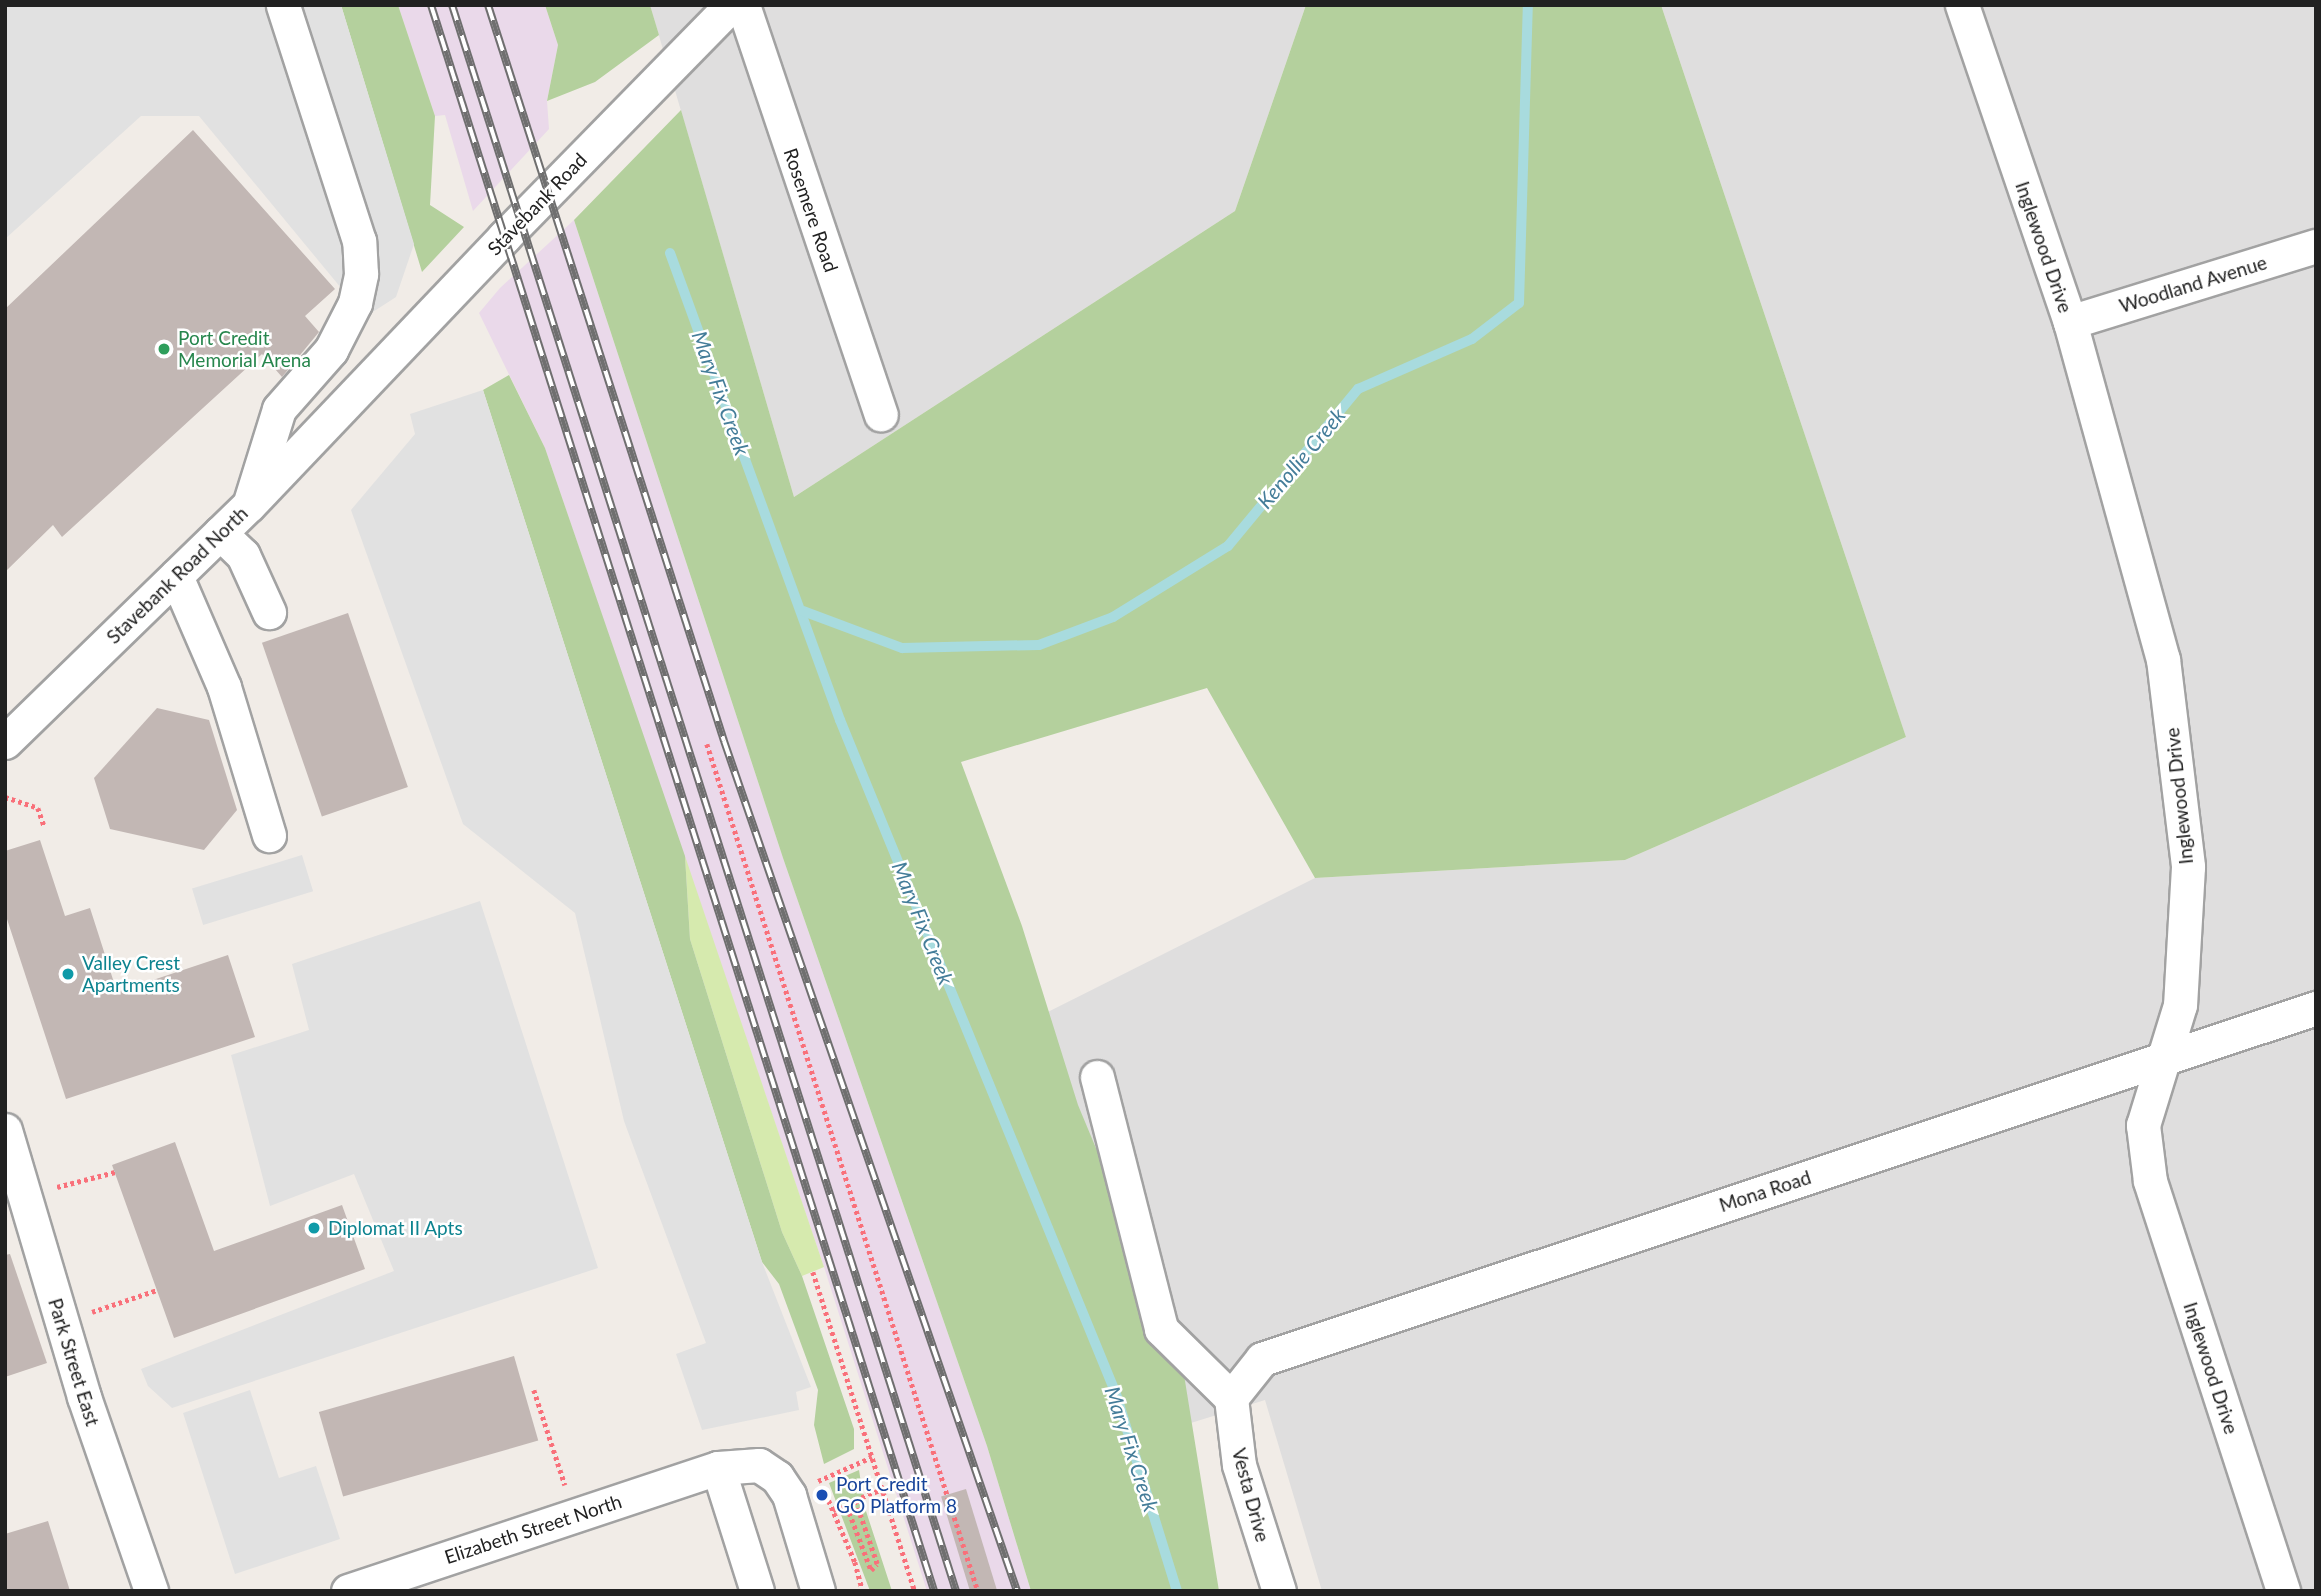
<!DOCTYPE html>
<style>
body{margin:0}
#map{position:relative;width:2321px;height:1596px;overflow:hidden;background:#f1ece7;font-family:Lato,sans-serif}
div>[style]{position:absolute}
.residential>*{inset:0;background:#dfdede}
.industrial>*{inset:0;background:#ead9ea}
.grass>*{inset:0;background:#d6eaae}
.forest>*{inset:0;background:#b4d09d}
.parking>*{inset:0;background:#e1e1e1;transform-origin:0 0}
.stream>*{height:10px;margin:-5px;padding:0 5px;transform-origin:5px;border-radius:5px;background:#a8dbde}
.building>*{inset:0;background:#c2b7b4;transform-origin:0 0}
.path>*{height:4.5px;margin-top:-2.25px;transform-origin:0;background:repeating-linear-gradient(90deg,#f9707a 0 3.5px,transparent 0 7px)}
.roads{filter:drop-shadow(2px 0 #a2a2a2) drop-shadow(-2px 0 #a2a2a2) drop-shadow(0 2px #a2a2a2) drop-shadow(0 -2px #a2a2a2)}
.minor>*{height:33px;margin:-16.5px;padding:0 16.5px;transform-origin:16.5px;border-radius:16.5px;background:#fff}
.rail>*{height:8px;margin-top:-4px;transform-origin:0;background:repeating-linear-gradient(90deg,#fff 0 16px,#6f6f6f 0 32px);box-sizing:border-box;border-block:2px solid #6f6f6f}
.dots>*{width:19px;height:19px;translate:-50% -50%;box-sizing:border-box;border:4px solid #fff;border-radius:50%}
span{translate:-50% -50%;white-space:nowrap;text-align:center;line-height:1.15;-webkit-text-stroke:5px #fff;paint-order:stroke}
.street-label{font-size:19px;color:#212121}
.leisure-label{font-size:19px;color:#27864d}
.left{translate:0 -50%;text-align:left}
.culture-label{font-size:19px;color:#0d838f}
.transit-label{font-size:19px;color:#164399}
.water-label{font-size:21px;color:#447d99;font-style:italic}
.frame{position:absolute;inset:0;border:7px solid #212121;pointer-events:none}
</style>
<div id="map">
<div class="residential">
<i style="clip-path:polygon(650px 5px,1306px 5px,1235px 211px,794px 497px)"></i>
<i style="clip-path:polygon(1661px 5px,2316px 5px,2316px 1591px,1322px 1591px,1265px 1400px,1165px 1431px,984px 1044px,1315px 878px,1625px 860px,1906px 737px)"></i>
</div>
<div class="industrial">
<i style="clip-path:polygon(398px 5px,545px 5px,558px 45px,547px 101px,549px 129px,473px 211px,445px 115px,435px 116px)"></i>
<i style="clip-path:polygon(574px 220px,783px 858px,987px 1446px,1031px 1591px,927px 1591px,824px 1267px,545px 448px,479px 313px,500px 288px)"></i>
</div>
<div class="grass">
<i style="clip-path:polygon(685px 856px,824px 1267px,802px 1276px,782px 1232px,690px 939px)"></i>
</div>
<div class="forest">
<i style="clip-path:polygon(341px 5px,398px 5px,435px 116px,430px 205px,464px 227px,422px 272px)"></i>
<i style="clip-path:polygon(545px 5px,650px 5px,659px 35px,595px 82px,547px 101px,558px 45px)"></i>
<i style="clip-path:polygon(1306px 5px,1661px 5px,1906px 737px,1625px 860px,1315px 878px,1207px 688px,961px 762px,1022px 926px,1078px 1105px,1180px 1350px,1219px 1591px,1031px 1591px,987px 1446px,783px 858px,574px 220px,681px 110px,794px 497px,1235px 211px)"></i>
<i style="clip-path:polygon(509px 375px,545px 448px,685px 856px,690px 939px,782px 1232px,802px 1276px,854px 1429px,854px 1449px,824px 1464px,814px 1425px,818px 1390px,779px 1284px,762px 1262px,483px 390px)"></i>
<i style="clip-path:polygon(859px 1470px,865px 1508px,892px 1591px,870px 1591px,829px 1483px)"></i>
</div>
<div class="parking">
<i style="clip-path:polygon(10px 5px,341px 5px,414px 244px,396px 297px,365px 317px,199px 116px,141px 116px,5px 239px,5px 9px)"></i>
<i style="clip-path:polygon(483px 390px,762px 1262px,811px 1387px,796px 1392px,799px 1410px,702px 1430px,676px 1354px,706px 1343px,624px 1121px,575px 913px,463px 824px,351px 510px,415px 434px,410px 414px)"></i>
<i style="left:302px;top:855px;width:38px;height:115px;rotate:73deg"></i>
<i style="clip-path:polygon(480px 901px,598px 1268px,172px 1408px,148px 1386px,141px 1369px,394px 1271px,354px 1174px,270px 1206px,231px 1055px,309px 1030px,292px 964px)"></i>
<i style="clip-path:polygon(250px 1390px,279px 1478px,316px 1466px,340px 1539px,235px 1574px,183px 1413px)"></i>
</div>
<div class="stream">
<i style="left:670px;top:253px;width:497px;rotate:70deg"></i>
<i style="left:840px;top:720px;width:728px;rotate:67.73deg"></i>
<i style="left:1116px;top:1394px;width:206px;rotate:72.8deg"></i>
<i style="left:803px;top:611px;width:106px;rotate:20.5deg"></i>
<i style="left:902px;top:648px;width:137px;rotate:-1.3deg"></i>
<i style="left:1039px;top:645px;width:79px;rotate:-20.7deg"></i>
<i style="left:1113px;top:617px;width:135px;rotate:-31.7deg"></i>
<i style="left:1228px;top:546px;width:204px;rotate:-50.4deg"></i>
<i style="left:1358px;top:389px;width:124px;rotate:-23.7deg"></i>
<i style="left:1472px;top:339px;width:59px;rotate:-37.5deg"></i>
<i style="left:1519px;top:303px;width:298px;rotate:-88.3deg"></i>
</div>
<div class="building">
<i style="clip-path:polygon(193px 130px,335px 289px,305px 316px,319px 332px,282px 377px,262px 354px,62px 537px,53px 525px,5px 572px,5px 309px)"></i>
<i style="left:348px;top:613px;width:184px;height:91px;rotate:71deg"></i>
<i style="clip-path:polygon(157px 708px,209px 720px,237px 810px,204px 850px,110px 829px,94px 778px)"></i>
<i style="clip-path:polygon(40px 840px,65px 916px,90px 908px,117px 992px,228px 955px,255px 1037px,66px 1099px,5px 913px,5px 851px)"></i>
<i style="clip-path:polygon(175px 1142px,214px 1251px,342px 1205px,365px 1269px,174px 1338px,112px 1165px)"></i>
<i style="clip-path:polygon(10px 1254px,47px 1363px,5px 1377px,5px 1255px)"></i>
<i style="left:514px;top:1356px;width:88px;height:203px;rotate:74deg"></i>
<i style="left:966px;top:1489px;width:107px;height:26px;rotate:73deg"></i>
<i style="clip-path:polygon(48px 1521px,70px 1591px,5px 1591px,5px 1534px)"></i>
</div>
<div class="path">
<i style="left:707px;top:744px;width:889px;rotate:72.26deg"></i>
<i style="left:5px;top:797px;width:35px;rotate:18deg"></i>
<i style="left:38px;top:808px;width:18px;rotate:71deg"></i>
<i style="left:57px;top:1187px;width:60px;rotate:-14.5deg"></i>
<i style="left:813px;top:1272px;width:335px;rotate:72.3deg"></i>
<i style="left:92px;top:1312px;width:69px;rotate:-18.7deg"></i>
<i style="left:534px;top:1390px;width:100px;rotate:71.9deg"></i>
<i style="left:818px;top:1481px;width:59px;rotate:-24deg"></i>
<i style="left:826px;top:1494px;width:74px;rotate:66.9deg"></i>
<i style="left:855px;top:1562px;width:30px;rotate:75deg"></i>
<i style="left:833px;top:1510px;width:15px;rotate:-16deg"></i>
<i style="left:847px;top:1506px;width:68px;rotate:69.4deg"></i>
<i style="left:871px;top:1570px;width:8px;rotate:-45deg"></i>
<i style="left:877px;top:1564px;width:68px;rotate:-109deg"></i>
<i style="left:855px;top:1500px;width:29px;rotate:-22deg"></i>
</div>
<div class="roads">
<div class="minor">
<i style="left:743px;top:5px;width:432px;rotate:71.4deg"></i>
<i style="left:1962px;top:5px;width:335px;rotate:71.2deg"></i>
<i style="left:2070px;top:322px;width:350px;rotate:74.6deg"></i>
<i style="left:2163px;top:659px;width:209px;rotate:83.1deg"></i>
<i style="left:2188px;top:867px;width:138px;rotate:93.3deg"></i>
<i style="left:2180px;top:1005px;width:126px;rotate:107.1deg"></i>
<i style="left:2143px;top:1125px;width:56px;rotate:82.9deg"></i>
<i style="left:2150px;top:1181px;width:431px;rotate:72deg"></i>
<i style="left:2070px;top:322px;width:257px;rotate:-17.2deg"></i>
<i style="left:251px;top:499px;width:94px;rotate:-72.7deg"></i>
<i style="left:279px;top:409px;width:79px;rotate:-48.6deg"></i>
<i style="left:331px;top:350px;width:53px;rotate:-62.9deg"></i>
<i style="left:355px;top:303px;width:30px;rotate:-78deg"></i>
<i style="left:361px;top:274px;width:33px;rotate:-93deg"></i>
<i style="left:359px;top:241px;width:248px;rotate:-107.9deg"></i>
<i style="left:220px;top:533px;width:32px;rotate:44deg"></i>
<i style="left:243px;top:555px;width:63px;rotate:65.5deg"></i>
<i style="left:176px;top:576px;width:121px;rotate:66.6deg"></i>
<i style="left:224px;top:687px;width:155px;rotate:73.1deg"></i>
<i style="left:5px;top:742px;width:340px;rotate:-44.2deg"></i>
<i style="left:249px;top:505px;width:370px;rotate:-46.4deg"></i>
<i style="left:504px;top:237px;width:325px;rotate:-45.6deg"></i>
<i style="left:1097px;top:1077px;width:260px;rotate:75.7deg"></i>
<i style="left:1161px;top:1329px;width:98px;rotate:44.6deg"></i>
<i style="left:5px;top:1130px;width:278px;rotate:73.5deg"></i>
<i style="left:84px;top:1397px;width:205px;rotate:70.9deg"></i>
<i style="left:1231px;top:1398px;width:50px;rotate:-51.5deg"></i>
<i style="left:1262px;top:1359px;width:1111px;rotate:-18.42deg"></i>
<i style="left:1231px;top:1398px;width:67px;rotate:83.2deg"></i>
<i style="left:1239px;top:1465px;width:132px;rotate:72.4deg"></i>
<i style="left:718px;top:1468px;width:129px;rotate:72.4deg"></i>
<i style="left:348px;top:1591px;width:390px;rotate:-18.4deg"></i>
<i style="left:718px;top:1468px;width:41px;rotate:-4.2deg"></i>
<i style="left:759px;top:1465px;width:22px;rotate:34deg"></i>
<i style="left:777px;top:1477px;width:22px;rotate:56deg"></i>
<i style="left:789px;top:1495px;width:100px;rotate:73.2deg"></i>
</div>
</div>
<div class="rail">
<i style="left:431px;top:5px;width:1664px;rotate:72.4deg"></i>
<i style="left:452px;top:5px;width:1664px;rotate:72.37deg"></i>
<i style="left:488px;top:5px;width:773px;rotate:72.22deg"></i>
<i style="left:724px;top:741px;width:899px;rotate:70.98deg"></i>
</div>
<div class="dots">
<i style="left:164px;top:349px;background:#2e9e5b"></i>
<i style="left:68px;top:974px;background:#0f9aa8"></i>
<i style="left:314px;top:1228px;background:#0f9aa8"></i>
<i style="left:822px;top:1495px;background:#1a4fb4"></i>
</div>
<div class="street-label">
<span style="left:537px;top:204px;rotate:-46deg">Stavebank Road</span>
<span style="left:811px;top:210px;rotate:71deg">Rosemere Road</span>
<span style="left:2044px;top:247px;rotate:71deg">Inglewood Drive</span>
<span style="left:2193px;top:284px;rotate:-17deg">Woodland Avenue</span>
<span style="left:177px;top:575px;rotate:-44deg">Stavebank Road North</span>
<span style="left:2179px;top:796px;rotate:-96deg">Inglewood Drive</span>
<span style="left:1765px;top:1191px;rotate:-18deg">Mona Road</span>
<span style="left:74px;top:1362px;rotate:73deg">Park Street East</span>
<span style="left:2211px;top:1368px;rotate:72deg">Inglewood Drive</span>
<span style="left:1251px;top:1495px;rotate:75deg">Vesta Drive</span>
<span style="left:533px;top:1529px;rotate:-18deg">Elizabeth Street North</span>
</div>
<div class="leisure-label">
<span class="left" style="left:178px;top:349px">Port Credit<br>Memorial Arena</span>
</div>
<div class="culture-label">
<span class="left" style="left:82px;top:974px">Valley Crest<br>Apartments</span>
<span class="left" style="left:328px;top:1228px">Diplomat II Apts</span>
</div>
<div class="transit-label">
<span class="left" style="left:836px;top:1495px">Port Credit<br>GO Platform 8</span>
</div>
<div class="water-label">
<span style="left:721px;top:393px;rotate:70deg">Mary Fix Creek</span>
<span style="left:1301px;top:458px;rotate:-50deg">Kenollie Creek</span>
<span style="left:923px;top:923px;rotate:68deg">Mary Fix Creek</span>
<span style="left:1132px;top:1449px;rotate:72deg">Mary Fix Creek</span>
</div>
<div class="frame"></div>
</div>
